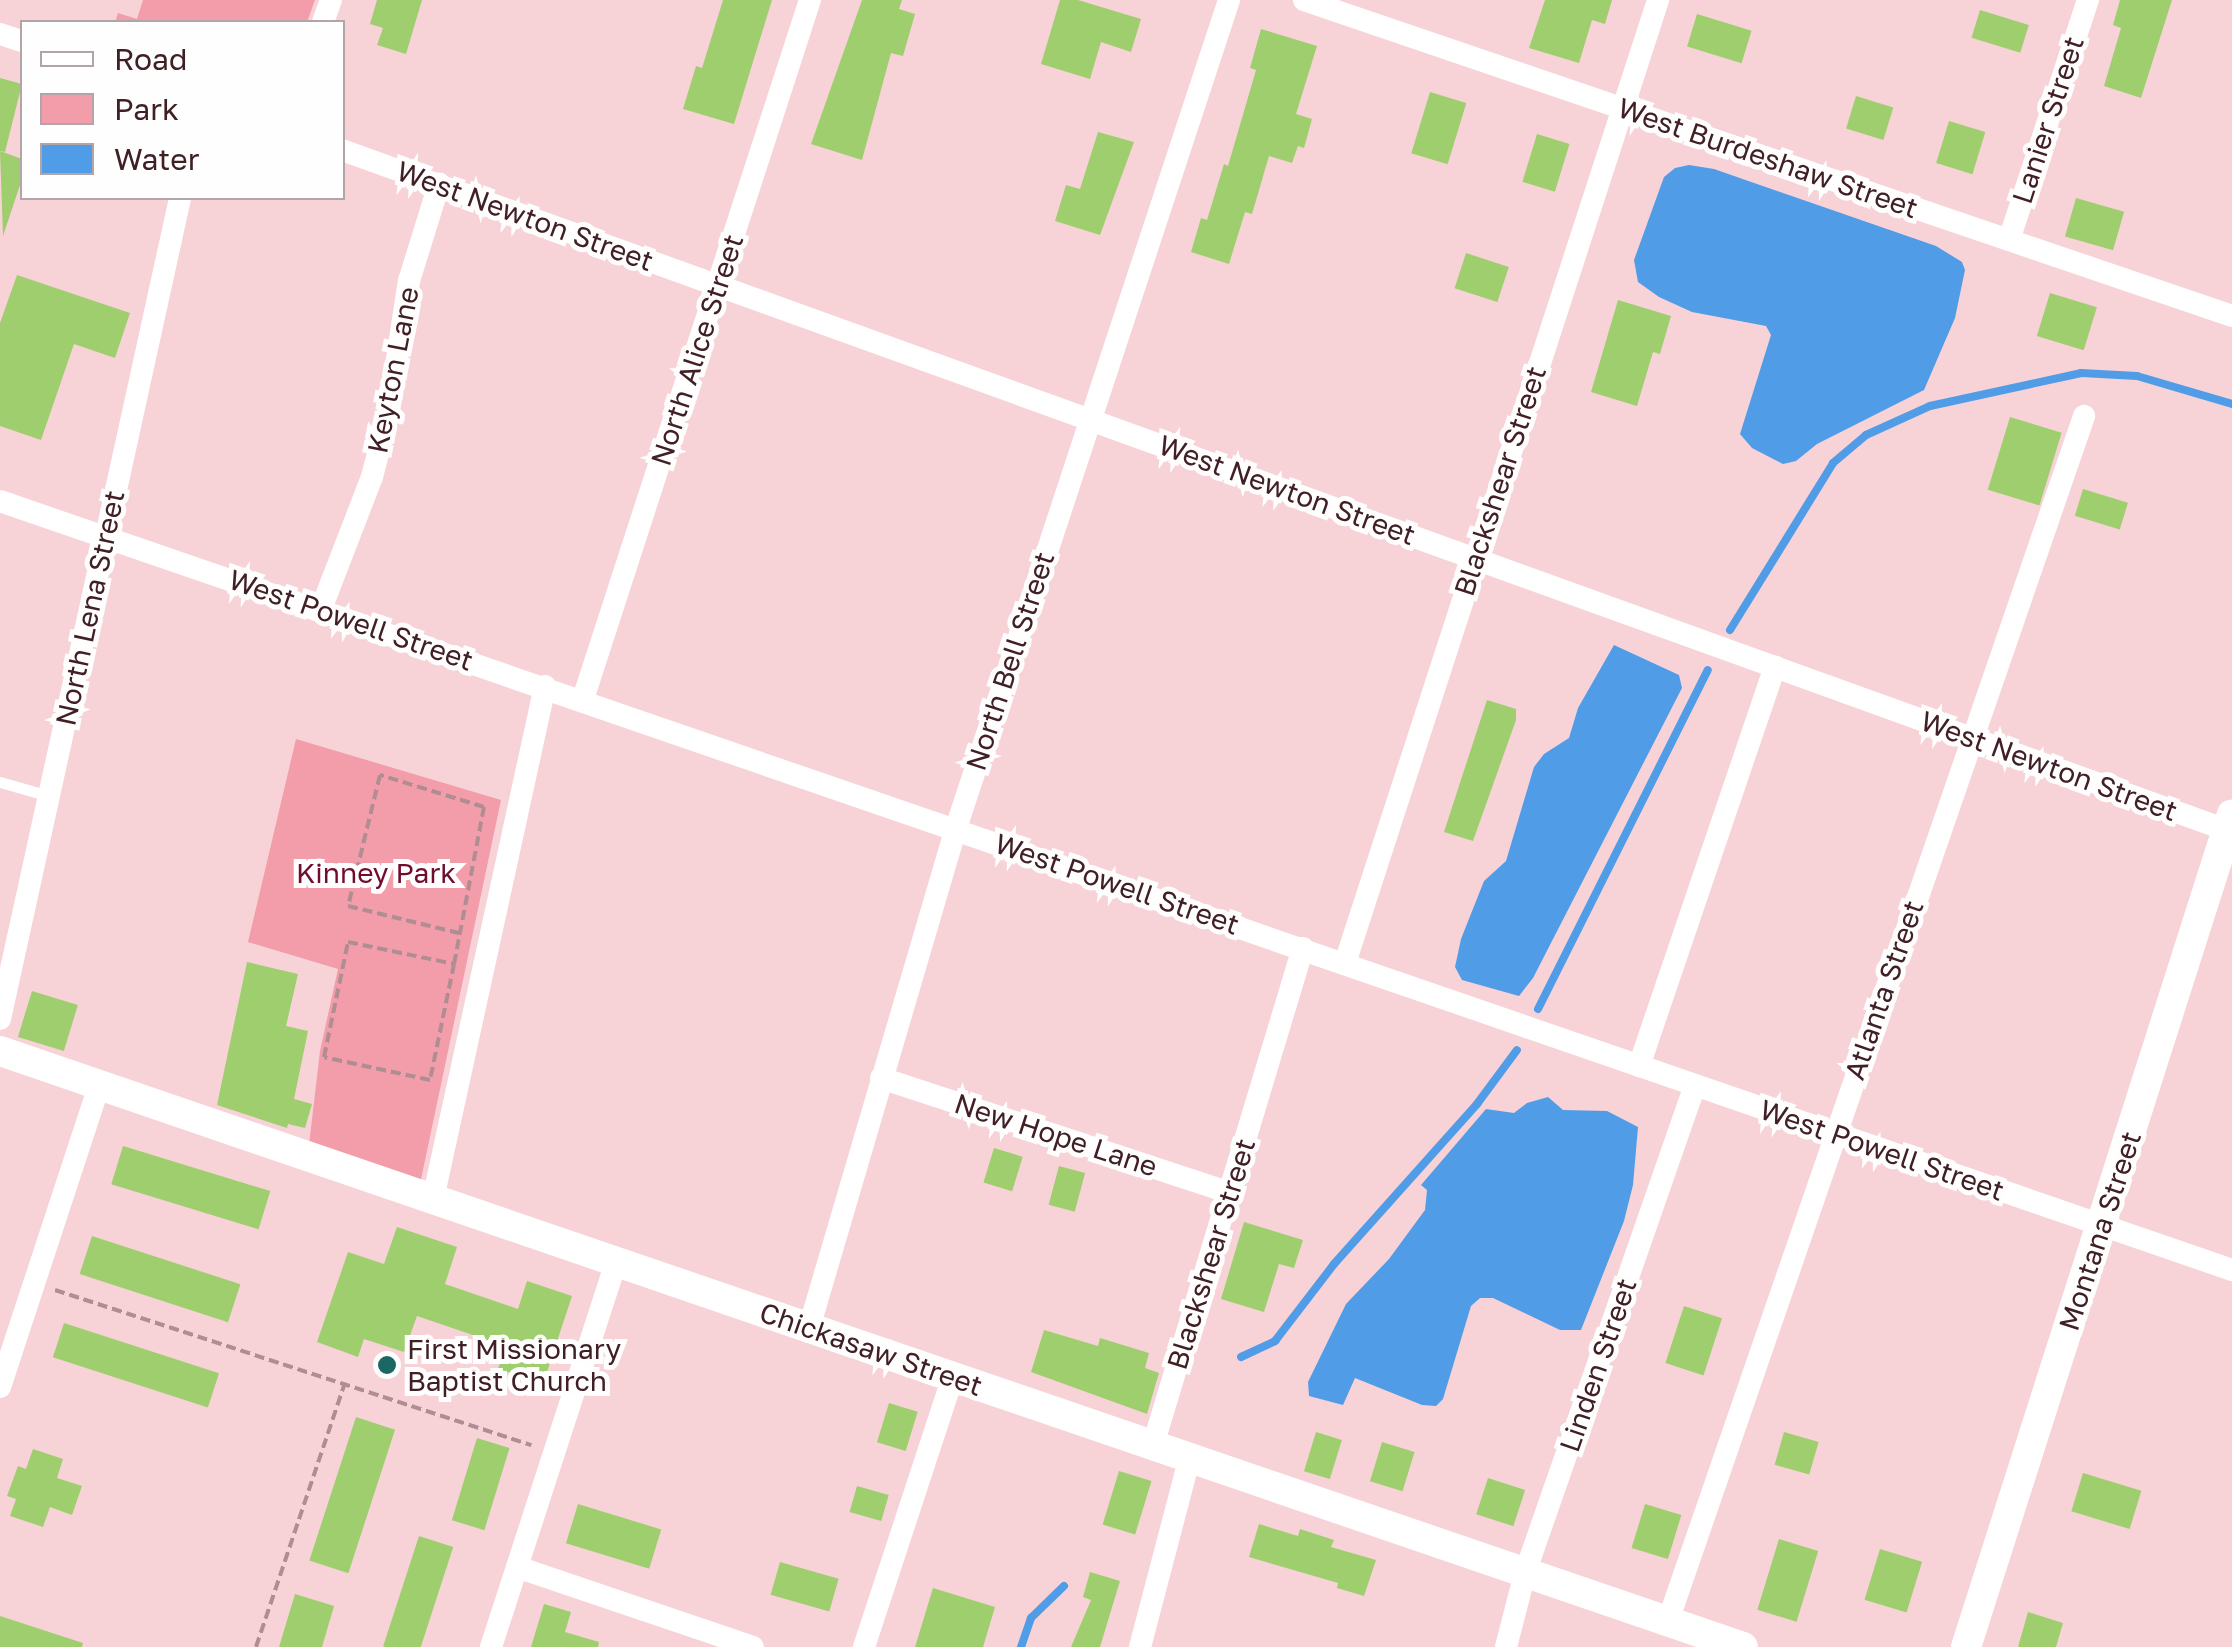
<!DOCTYPE html>
<style>
body{margin:0}
#map{position:relative;width:2232px;height:1647px;overflow:hidden;background:#f7d3d7;font-family:"Golos Text",sans-serif}
div>[style]{position:absolute}
.green>*{inset:0;background:#f29da9}
.water>*{inset:0;background:#509ce7}
.stream>*{height:8px;margin:-4px;padding:0 4px;transform-origin:4px;border-radius:4px;background:#509ce7}
.building>*{inset:0;background:#9fce6e;transform-origin:0 0}
.path>*{height:4px;margin-top:-2px;transform-origin:0;background:repeating-linear-gradient(90deg,#b08d92 0 10px,transparent 0 15px)}
.lane>*{height:11px;margin:-5.5px;padding:0 5.5px;transform-origin:5.5px;border-radius:5.5px;background:#fff}
.street>*{height:22px;margin:-11px;padding:0 11px;transform-origin:11px;border-radius:11px;background:#fff}
.secondary>*{height:30px;margin:-15px;padding:0 15px;transform-origin:15px;border-radius:15px;background:#fff}
.dots>*{width:28px;height:28px;translate:-50% -50%;box-sizing:border-box;border:5px solid #fefefe;border-radius:50%}
span{translate:-50% -50%;white-space:nowrap;text-align:center;line-height:1.15;-webkit-text-stroke:10px #fefefe;paint-order:stroke}
.street-label{font-size:28px;color:#412025}
.park-label{font-size:28px;color:#710d2c}
.poi-label{font-size:28px;color:#412025}
.left{translate:0 -50%;text-align:left}
.legend{position:absolute;left:20px;top:20px;width:325px;height:180px;box-sizing:border-box;background:#fefefe;border:2px solid #b2a5a7;margin:0;padding:12px 18px;list-style:none;font-size:30px;color:#412025}
.legend li{display:flex;align-items:center;gap:20px;height:50px}
.legend b{width:50px;border:2px solid #b2a5a7}
</style>
<div id="map">
<div class="green">
<i style="clip-path:polygon(143px 0,315px 0,307px 22px,115px 22px,118px 13px,137px 19px)"></i>
<i style="clip-path:polygon(296px 739px,501px 800px,420px 1184px,309px 1145px,320px 1051px,338px 969px,248px 942px)"></i>
</div>
<div class="water">
<i style="clip-path:polygon(1689px 165px,1714px 169px,1936px 246px,1962px 262px,1965px 270px,1955px 318px,1924px 390px,1817px 444px,1796px 461px,1783px 464px,1752px 448px,1740px 434px,1771px 335px,1766px 326px,1692px 312px,1659px 297px,1638px 282px,1634px 260px,1664px 177px,1675px 168px)"></i>
<i style="clip-path:polygon(1614px 645px,1679px 675px,1682px 688px,1533px 978px,1519px 996px,1462px 980px,1455px 967px,1461px 939px,1484px 881px,1506px 861px,1534px 767px,1544px 754px,1569px 738px,1578px 708px)"></i>
<i style="clip-path:polygon(1548px 1097px,1563px 1110px,1607px 1111px,1638px 1127px,1633px 1185px,1624px 1221px,1581px 1330px,1560px 1330px,1493px 1298px,1480px 1298px,1471px 1306px,1443px 1399px,1436px 1406px,1422px 1405px,1355px 1378px,1343px 1405px,1309px 1396px,1308px 1382px,1346px 1304px,1389px 1259px,1425px 1210px,1427px 1190px,1421px 1185px,1486px 1109px,1514px 1113px,1527px 1103px)"></i>
</div>
<div class="stream">
<i style="left:1730px;top:630px;width:196px;rotate:-58.3deg"></i>
<i style="left:1833px;top:463px;width:43px;rotate:-40.3deg"></i>
<i style="left:1866px;top:435px;width:70px;rotate:-24.4deg"></i>
<i style="left:1930px;top:406px;width:155px;rotate:-12.3deg"></i>
<i style="left:2081px;top:373px;width:56px;rotate:3.1deg"></i>
<i style="left:2137px;top:376px;width:99px;rotate:16.4deg"></i>
<i style="left:1538px;top:1009px;width:379px;rotate:-63.4deg"></i>
<i style="left:1241px;top:1357px;width:38px;rotate:-25deg"></i>
<i style="left:1275px;top:1341px;width:97px;rotate:-52.5deg"></i>
<i style="left:1334px;top:1264px;width:215px;rotate:-48.2deg"></i>
<i style="left:1477px;top:1104px;width:67px;rotate:-53.5deg"></i>
<i style="left:1021px;top:1647px;width:31px;rotate:-71deg"></i>
<i style="left:1031px;top:1618px;width:46px;rotate:-44.1deg"></i>
</div>
<div class="building">
<i style="clip-path:polygon(377px 0,422px 0,406px 54px,377px 45px,383px 28px,370px 24px)"></i>
<i style="clip-path:polygon(723px 0,772px 0,734px 124px,683px 109px,696px 66px,702px 68px)"></i>
<i style="clip-path:polygon(862px 0,902px 0,899px 9px,915px 14px,903px 56px,891px 53px,862px 160px,811px 144px)"></i>
<i style="clip-path:polygon(1060px 0,1078px 0,1141px 19px,1131px 52px,1101px 42px,1090px 79px,1041px 64px)"></i>
<i style="clip-path:polygon(1545px 0,1612px 0,1605px 24px,1592px 20px,1579px 63px,1529px 48px)"></i>
<i style="clip-path:polygon(2120px 0,2172px 0,2141px 98px,2104px 86px,2121px 28px,2113px 25px)"></i>
<i style="left:1980px;top:10px;width:51px;height:29px;rotate:17deg"></i>
<i style="left:1697px;top:14px;width:57px;height:34px;rotate:17deg"></i>
<i style="clip-path:polygon(1261px 29px,1317px 46px,1296px 114px,1312px 119px,1304px 148px,1298px 146px,1292px 163px,1269px 156px,1252px 214px,1245px 212px,1229px 264px,1191px 252px,1201px 218px,1207px 220px,1224px 164px,1228px 166px,1256px 70px,1250px 68px)"></i>
<i style="clip-path:polygon(0 78px,22px 84px,5px 152px,0 151px)"></i>
<i style="left:1430px;top:92px;width:38px;height:64px;rotate:17deg"></i>
<i style="left:1856px;top:96px;width:39px;height:34px;rotate:17deg"></i>
<i style="left:1949px;top:121px;width:38px;height:44px;rotate:17deg"></i>
<i style="clip-path:polygon(1098px 132px,1134px 142px,1100px 235px,1055px 221px,1066px 185px,1080px 189px)"></i>
<i style="left:1537px;top:134px;width:34px;height:50px;rotate:17deg"></i>
<i style="clip-path:polygon(0 151px,22px 159px,22px 179px,3px 236px)"></i>
<i style="left:2076px;top:198px;width:50px;height:40px;rotate:16deg"></i>
<i style="left:1466px;top:253px;width:45px;height:37px;rotate:18deg"></i>
<i style="clip-path:polygon(17px 275px,130px 313px,115px 358px,74px 344px,41px 440px,0 426px,0 323px)"></i>
<i style="left:2050px;top:293px;width:49px;height:45px;rotate:17deg"></i>
<i style="clip-path:polygon(1618px 300px,1671px 316px,1660px 354px,1653px 352px,1637px 406px,1591px 392px)"></i>
<i style="left:2010px;top:417px;width:54px;height:76px;rotate:17deg"></i>
<i style="left:2083px;top:489px;width:47px;height:28px;rotate:17deg"></i>
<i style="clip-path:polygon(1487px 700px,1516px 709px,1516px 720px,1473px 841px,1444px 832px)"></i>
<i style="clip-path:polygon(247px 962px,298px 974px,286px 1026px,308px 1031px,294px 1099px,312px 1104px,305px 1128px,288px 1124px,287px 1128px,217px 1105px)"></i>
<i style="left:32px;top:991px;width:48px;height:48px;rotate:17deg"></i>
<i style="left:123px;top:1146px;width:154px;height:40px;rotate:17deg"></i>
<i style="left:994px;top:1148px;width:30px;height:36px;rotate:17deg"></i>
<i style="left:1059px;top:1166px;width:27px;height:40px;rotate:15deg"></i>
<i style="clip-path:polygon(1244px 1222px,1303px 1240px,1294px 1268px,1279px 1264px,1264px 1312px,1221px 1299px)"></i>
<i style="clip-path:polygon(397px 1227px,457px 1247px,445px 1284px,518px 1309px,527px 1281px,572px 1296px,543px 1384px,498px 1369px,505px 1346px,417px 1316px,404px 1352px,364px 1339px,358px 1357px,317px 1342px,348px 1252px,384px 1264px)"></i>
<i style="left:92px;top:1236px;width:156px;height:40px;rotate:18deg"></i>
<i style="left:1684px;top:1306px;width:40px;height:60px;rotate:18deg"></i>
<i style="left:64px;top:1323px;width:163px;height:36px;rotate:18deg"></i>
<i style="clip-path:polygon(1044px 1330px,1098px 1346px,1100px 1338px,1149px 1353px,1145px 1368px,1159px 1373px,1147px 1414px,1031px 1372px)"></i>
<i style="left:889px;top:1403px;width:30px;height:41px;rotate:17deg"></i>
<i style="left:356px;top:1417px;width:41px;height:151px;rotate:18deg"></i>
<i style="left:1316px;top:1432px;width:27px;height:41px;rotate:17deg"></i>
<i style="left:1784px;top:1432px;width:36px;height:34px;rotate:16deg"></i>
<i style="left:477px;top:1438px;width:34px;height:86px;rotate:17deg"></i>
<i style="left:1382px;top:1442px;width:34px;height:41px;rotate:17deg"></i>
<i style="clip-path:polygon(33px 1449px,63px 1459px,57px 1478px,82px 1486px,72px 1515px,50px 1507px,43px 1527px,10px 1516px,16px 1499px,7px 1496px,18px 1466px,26px 1469px)"></i>
<i style="left:1119px;top:1471px;width:34px;height:56px;rotate:17deg"></i>
<i style="left:2083px;top:1473px;width:61px;height:40px;rotate:17deg"></i>
<i style="left:1488px;top:1478px;width:39px;height:38px;rotate:18deg"></i>
<i style="left:857px;top:1486px;width:33px;height:27px;rotate:16deg"></i>
<i style="left:578px;top:1504px;width:87px;height:41px;rotate:17deg"></i>
<i style="left:1645px;top:1504px;width:38px;height:46px;rotate:17deg"></i>
<i style="clip-path:polygon(1259px 1524px,1298px 1536px,1300px 1529px,1334px 1540px,1331px 1547px,1376px 1560px,1364px 1596px,1337px 1588px,1338px 1583px,1249px 1557px)"></i>
<i style="left:419px;top:1536px;width:36px;height:116px;rotate:18deg"></i>
<i style="left:1779px;top:1539px;width:41px;height:74px;rotate:17deg"></i>
<i style="left:1880px;top:1549px;width:44px;height:53px;rotate:17deg"></i>
<i style="left:780px;top:1562px;width:61px;height:34px;rotate:16deg"></i>
<i style="clip-path:polygon(1090px 1572px,1120px 1581px,1100px 1647px,1071px 1647px,1091px 1600px,1083px 1597px)"></i>
<i style="clip-path:polygon(933px 1588px,995px 1607px,983px 1647px,915px 1647px)"></i>
<i style="clip-path:polygon(295px 1594px,334px 1606px,322px 1647px,279px 1647px)"></i>
<i style="clip-path:polygon(544px 1604px,571px 1612px,565px 1632px,599px 1642px,598px 1647px,531px 1647px)"></i>
<i style="clip-path:polygon(2028px 1612px,2063px 1623px,2056px 1647px,2018px 1647px)"></i>
<i style="clip-path:polygon(0 1616px,83px 1643px,82px 1647px,0 1647px)"></i>
</div>
<div class="path">
<i style="left:348px;top:942px;width:108px;rotate:11.7deg"></i>
<i style="left:454px;top:964px;width:118px;rotate:101.7deg"></i>
<i style="left:430px;top:1080px;width:108px;rotate:-167.8deg"></i>
<i style="left:324px;top:1057px;width:117px;rotate:-78.2deg"></i>
<i style="left:454px;top:964px;width:160px;rotate:-79.2deg"></i>
<i style="left:484px;top:807px;width:109px;rotate:-162.9deg"></i>
<i style="left:380px;top:775px;width:135px;rotate:103.7deg"></i>
<i style="left:348px;top:906px;width:114px;rotate:13.7deg"></i>
<i style="left:55px;top:1290px;width:501px;rotate:18.04deg"></i>
<i style="left:256px;top:1647px;width:279px;rotate:-71.4deg"></i>
</div>
<div class="lane">
<i style="left:0;top:782px;width:51px;rotate:15.9deg"></i>
</div>
<div class="street">
<i style="left:1304px;top:0;width:980px;rotate:18.8deg"></i>
<i style="left:323px;top:22px;width:23px;rotate:-70deg"></i>
<i style="left:0;top:34px;width:23px;rotate:18deg"></i>
<i style="left:342px;top:150px;width:2009px;rotate:19.84deg"></i>
<i style="left:2009px;top:240px;width:253px;rotate:-71.8deg"></i>
<i style="left:0;top:501px;width:2361px;rotate:19.01deg"></i>
<i style="left:321px;top:609px;width:142px;rotate:-68.9deg"></i>
<i style="left:372px;top:477px;width:68px;rotate:-75.6deg"></i>
<i style="left:389px;top:411px;width:132px;rotate:-81.3deg"></i>
<i style="left:409px;top:281px;width:102px;rotate:-72.8deg"></i>
<i style="left:583px;top:699px;width:735px;rotate:-72.01deg"></i>
<i style="left:1345px;top:963px;width:1013px;rotate:-71.99deg"></i>
<i style="left:0;top:1019px;width:841px;rotate:-77.63deg"></i>
<i style="left:1639px;top:1066px;width:422px;rotate:-71.2deg"></i>
<i style="left:881px;top:1078px;width:367px;rotate:18.2deg"></i>
<i style="left:433px;top:1199px;width:525px;rotate:-77.68deg"></i>
<i style="left:809px;top:1328px;width:521px;rotate:-73.62deg"></i>
<i style="left:956px;top:828px;width:872px;rotate:-71.75deg"></i>
<i style="left:0;top:1387px;width:317px;rotate:-71.8deg"></i>
<i style="left:1153px;top:1445px;width:519px;rotate:-73.21deg"></i>
<i style="left:517px;top:1567px;width:249px;rotate:18.7deg"></i>
<i style="left:1668px;top:1621px;width:1275px;rotate:-70.95deg"></i>
<i style="left:491px;top:1647px;width:405px;rotate:-72deg"></i>
<i style="left:864px;top:1647px;width:284px;rotate:-71.8deg"></i>
<i style="left:1140px;top:1647px;width:196px;rotate:-75.3deg"></i>
<i style="left:1506px;top:1647px;width:76px;rotate:-75.6deg"></i>
<i style="left:1525px;top:1573px;width:517px;rotate:-70.79deg"></i>
</div>
<div class="secondary">
<i style="left:0;top:1051px;width:1842px;rotate:18.88deg"></i>
<i style="left:1966px;top:1647px;width:874px;rotate:-72.29deg"></i>
</div>
<div class="dots">
<i style="left:387px;top:1365px;background:#1b6764"></i>
</div>
<div class="street-label">
<span style="left:2048px;top:120px;rotate:-72deg">Lanier Street</span>
<span style="left:1768px;top:158px;rotate:19deg">West Burdeshaw Street</span>
<span style="left:525px;top:216px;rotate:20deg">West Newton Street</span>
<span style="left:697px;top:350px;rotate:-72deg">North Alice Street</span>
<span style="left:393px;top:370px;rotate:-79deg">Keyton Lane</span>
<span style="left:1500px;top:481px;rotate:-72deg">Blackshear Street</span>
<span style="left:1287px;top:490px;rotate:20deg">West Newton Street</span>
<span style="left:90px;top:608px;rotate:-78deg">North Lena Street</span>
<span style="left:351px;top:620px;rotate:19deg">West Powell Street</span>
<span style="left:1010px;top:661px;rotate:-72deg">North Bell Street</span>
<span style="left:2049px;top:766px;rotate:20deg">West Newton Street</span>
<span style="left:1117px;top:884px;rotate:19deg">West Powell Street</span>
<span style="left:1884px;top:990px;rotate:-71deg">Atlanta Street</span>
<span style="left:1056px;top:1135px;rotate:18deg">New Hope Lane</span>
<span style="left:1882px;top:1150px;rotate:19deg">West Powell Street</span>
<span style="left:2100px;top:1231px;rotate:-72deg">Montana Street</span>
<span style="left:1211px;top:1254px;rotate:-73deg">Blackshear Street</span>
<span style="left:871px;top:1349px;rotate:19deg">Chickasaw Street</span>
<span style="left:1598px;top:1365px;rotate:-71deg">Linden Street</span>
</div>
<div class="park-label">
<span style="left:376px;top:873px">Kinney Park</span>
</div>
<div class="poi-label">
<span class="left" style="left:407px;top:1365px">First Missionary<br>Baptist Church</span>
</div>
<ul class="legend">
<li><b style="height:12px;background:#fff"></b>Road</li>
<li><b style="height:28px;background:#f29da9"></b>Park</li>
<li><b style="height:28px;background:#509ce7"></b>Water</li>
</ul>
</div>
